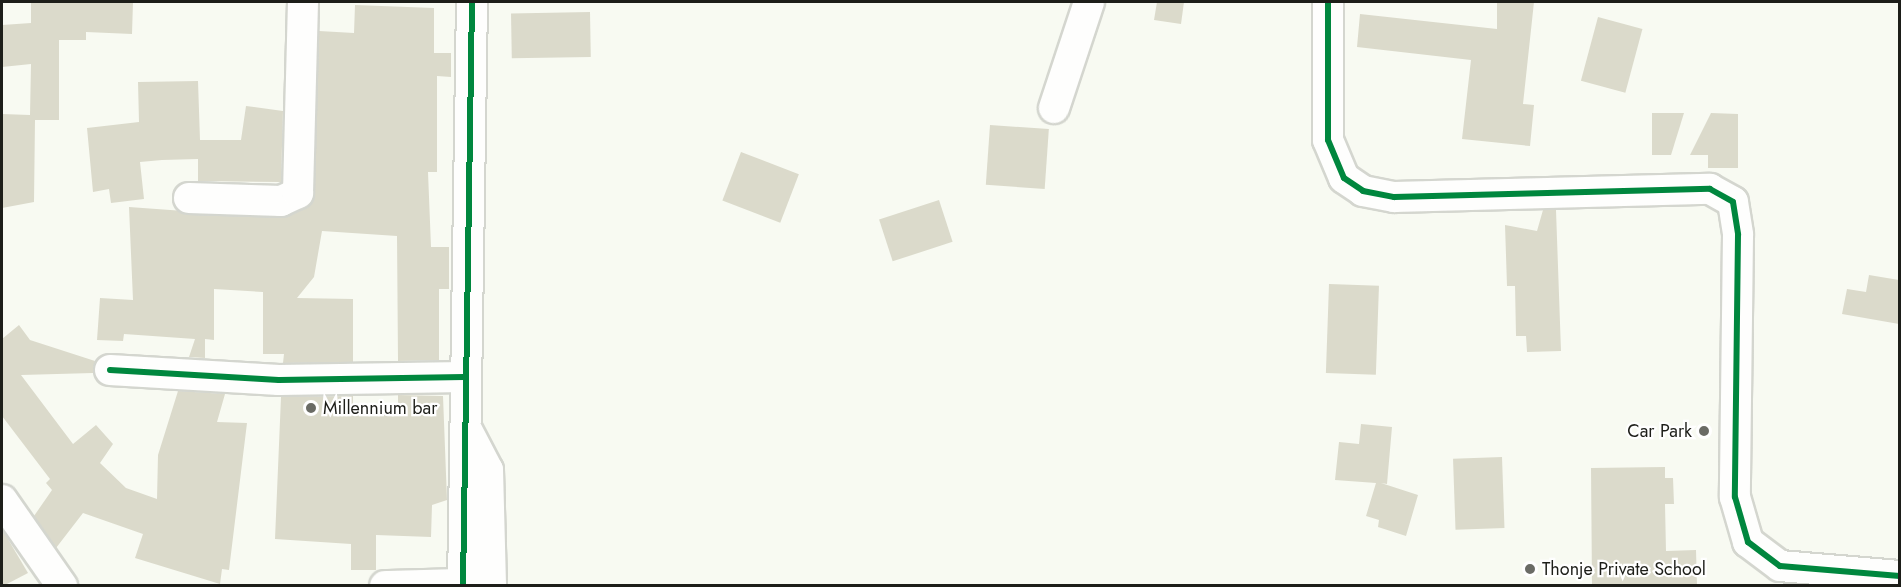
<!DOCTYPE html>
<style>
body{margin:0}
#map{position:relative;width:1901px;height:587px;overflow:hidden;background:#f8faf2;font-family:Jost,sans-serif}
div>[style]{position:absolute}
.building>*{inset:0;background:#dbdacb;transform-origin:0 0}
.roads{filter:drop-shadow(2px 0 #d4d6cf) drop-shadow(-2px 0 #d4d6cf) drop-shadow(0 2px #d4d6cf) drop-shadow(0 -2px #d4d6cf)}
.minor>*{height:30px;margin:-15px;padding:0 15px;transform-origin:15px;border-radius:15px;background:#fefefd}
.cycleway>*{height:6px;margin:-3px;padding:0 3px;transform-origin:3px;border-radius:3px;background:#00873e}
.dots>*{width:16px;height:16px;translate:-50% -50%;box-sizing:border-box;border:3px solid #fff;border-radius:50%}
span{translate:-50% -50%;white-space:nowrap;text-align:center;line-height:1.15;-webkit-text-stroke:4.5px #fff;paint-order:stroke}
.poi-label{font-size:18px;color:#1d1e19}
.left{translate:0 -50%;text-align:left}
.right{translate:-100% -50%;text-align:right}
.frame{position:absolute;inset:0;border:3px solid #1d1e19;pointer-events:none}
</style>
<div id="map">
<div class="building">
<i style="clip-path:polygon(31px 2px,133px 2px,132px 34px,86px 32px,86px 40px,59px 40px,59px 120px,35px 120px,34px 202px,2px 208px,2px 114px,30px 115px,31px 64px,2px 67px,2px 25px,31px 23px)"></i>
<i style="clip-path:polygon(1157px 2px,1184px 2px,1181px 24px,1154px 20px)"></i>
<i style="clip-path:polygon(1497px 2px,1534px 2px,1523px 104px,1534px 105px,1530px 146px,1462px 139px,1471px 60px,1357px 47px,1360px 14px,1497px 29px)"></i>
<i style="clip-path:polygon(355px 5px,434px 8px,434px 53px,451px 53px,451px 77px,437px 76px,437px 172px,428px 172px,431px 247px,449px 247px,449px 289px,439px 289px,439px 360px,398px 361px,397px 236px,322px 231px,314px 277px,297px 298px,353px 299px,353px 362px,283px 363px,284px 354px,263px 354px,263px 292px,214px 289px,214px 340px,205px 339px,205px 358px,189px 357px,195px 339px,124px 334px,123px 341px,97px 340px,100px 298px,133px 300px,129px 207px,280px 218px,312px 203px,319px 31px,354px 33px)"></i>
<i style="left:590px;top:12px;width:45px;height:79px;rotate:89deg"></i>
<i style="left:1598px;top:17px;width:46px;height:66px;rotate:15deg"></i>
<i style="clip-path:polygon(198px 81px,200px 140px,241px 140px,246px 106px,283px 111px,281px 182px,198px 181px,198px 159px,162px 160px,140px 162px,144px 199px,111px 203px,109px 189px,93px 192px,87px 128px,139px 122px,138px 82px)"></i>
<i style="clip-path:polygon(1652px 113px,1684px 113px,1671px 155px,1652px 155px)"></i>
<i style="clip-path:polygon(1711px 113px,1738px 114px,1738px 168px,1708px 168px,1708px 155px,1690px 155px)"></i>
<i style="left:990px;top:125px;width:59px;height:60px;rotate:4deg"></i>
<i style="left:741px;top:152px;width:62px;height:52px;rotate:21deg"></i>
<i style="left:939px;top:200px;width:44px;height:63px;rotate:72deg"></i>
<i style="clip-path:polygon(1543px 210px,1556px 210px,1561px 351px,1527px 352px,1526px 336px,1516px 336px,1515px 286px,1507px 286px,1505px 225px,1537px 231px)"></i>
<i style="clip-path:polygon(1869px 275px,1899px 280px,1899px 324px,1842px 314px,1847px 289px,1866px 292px)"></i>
<i style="left:1329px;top:284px;width:50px;height:89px;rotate:2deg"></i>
<i style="clip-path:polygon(19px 325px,30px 340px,95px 361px,93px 373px,21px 375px,73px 444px,96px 425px,113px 444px,100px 463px,126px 488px,157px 499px,158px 455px,178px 391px,225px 394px,217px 422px,247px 423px,229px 570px,222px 569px,220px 584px,135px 558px,143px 534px,83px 513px,56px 548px,34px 516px,52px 490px,46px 483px,50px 479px,2px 416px,2px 339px)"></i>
<i style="clip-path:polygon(398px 395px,443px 396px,447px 500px,432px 505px,431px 537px,376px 535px,376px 570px,351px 570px,351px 544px,275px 539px,281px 397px,353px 396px,353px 409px,398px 406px)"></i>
<i style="clip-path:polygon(1361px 424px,1392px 427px,1387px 484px,1381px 483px,1418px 495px,1406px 536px,1378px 527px,1379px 520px,1366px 516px,1376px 483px,1335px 480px,1339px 442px,1359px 444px)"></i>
<i style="left:1502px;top:457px;width:71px;height:49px;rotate:88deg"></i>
<i style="clip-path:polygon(1665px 467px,1665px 478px,1673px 478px,1674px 504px,1665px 504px,1666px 551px,1696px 550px,1697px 585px,1592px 585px,1591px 468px)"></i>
<i style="clip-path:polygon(2px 529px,28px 573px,5px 585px,2px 585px)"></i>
</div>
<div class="roads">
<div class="minor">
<i style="left:1328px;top:2px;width:138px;rotate:90deg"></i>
<i style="left:1328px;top:140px;width:41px;rotate:67.2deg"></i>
<i style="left:1344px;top:178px;width:23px;rotate:34deg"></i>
<i style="left:1363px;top:191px;width:32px;rotate:11deg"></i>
<i style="left:1394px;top:197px;width:316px;rotate:-1.5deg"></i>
<i style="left:1710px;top:189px;width:26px;rotate:29deg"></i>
<i style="left:1733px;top:202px;width:33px;rotate:81deg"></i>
<i style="left:1738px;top:235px;width:262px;rotate:90.7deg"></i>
<i style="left:1735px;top:497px;width:47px;rotate:73.9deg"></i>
<i style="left:1748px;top:542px;width:40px;rotate:37deg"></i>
<i style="left:1780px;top:566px;width:120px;rotate:4.8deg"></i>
<i style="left:1054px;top:108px;width:112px;rotate:-71.7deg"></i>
<i style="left:189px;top:198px;width:92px;rotate:1.9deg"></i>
<i style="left:281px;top:201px;width:19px;rotate:-25deg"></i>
<i style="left:298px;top:193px;width:191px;rotate:-88.5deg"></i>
<i style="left:110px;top:370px;width:169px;rotate:3.4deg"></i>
<i style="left:279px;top:380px;width:185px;rotate:-0.9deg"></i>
<i style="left:466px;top:428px;width:47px;rotate:62.4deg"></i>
<i style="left:488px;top:470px;width:116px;rotate:88.5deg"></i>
<i style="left:2px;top:500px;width:105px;rotate:55.1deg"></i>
<i style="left:385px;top:586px;width:78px;rotate:-1.5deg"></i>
<i style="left:463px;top:586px;width:584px;rotate:-89.12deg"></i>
</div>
</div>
<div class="cycleway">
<i style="left:1328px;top:2px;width:138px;rotate:90deg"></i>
<i style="left:1328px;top:140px;width:41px;rotate:67.2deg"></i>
<i style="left:1344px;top:178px;width:23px;rotate:34deg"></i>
<i style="left:1363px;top:191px;width:32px;rotate:11deg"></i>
<i style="left:1394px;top:197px;width:316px;rotate:-1.5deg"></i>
<i style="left:1710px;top:189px;width:26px;rotate:29deg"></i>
<i style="left:1733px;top:202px;width:33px;rotate:81deg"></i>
<i style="left:1738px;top:235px;width:262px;rotate:90.7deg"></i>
<i style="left:1735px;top:497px;width:47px;rotate:73.9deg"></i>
<i style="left:1748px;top:542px;width:40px;rotate:37deg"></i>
<i style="left:1780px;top:566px;width:120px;rotate:4.8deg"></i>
<i style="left:110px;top:370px;width:169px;rotate:3.4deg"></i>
<i style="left:279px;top:380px;width:185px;rotate:-0.9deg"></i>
<i style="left:463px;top:586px;width:584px;rotate:-89.12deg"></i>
</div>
<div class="dots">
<i style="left:311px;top:408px;background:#6a6b65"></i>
<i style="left:1704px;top:431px;background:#6a6b65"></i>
<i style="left:1530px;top:569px;background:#6a6b65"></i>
</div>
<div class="poi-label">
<span class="left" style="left:323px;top:408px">Millennium bar</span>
<span class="right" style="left:1692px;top:431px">Car Park</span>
<span class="left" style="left:1542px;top:569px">Thonje Private School</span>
</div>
<div class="frame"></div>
</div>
